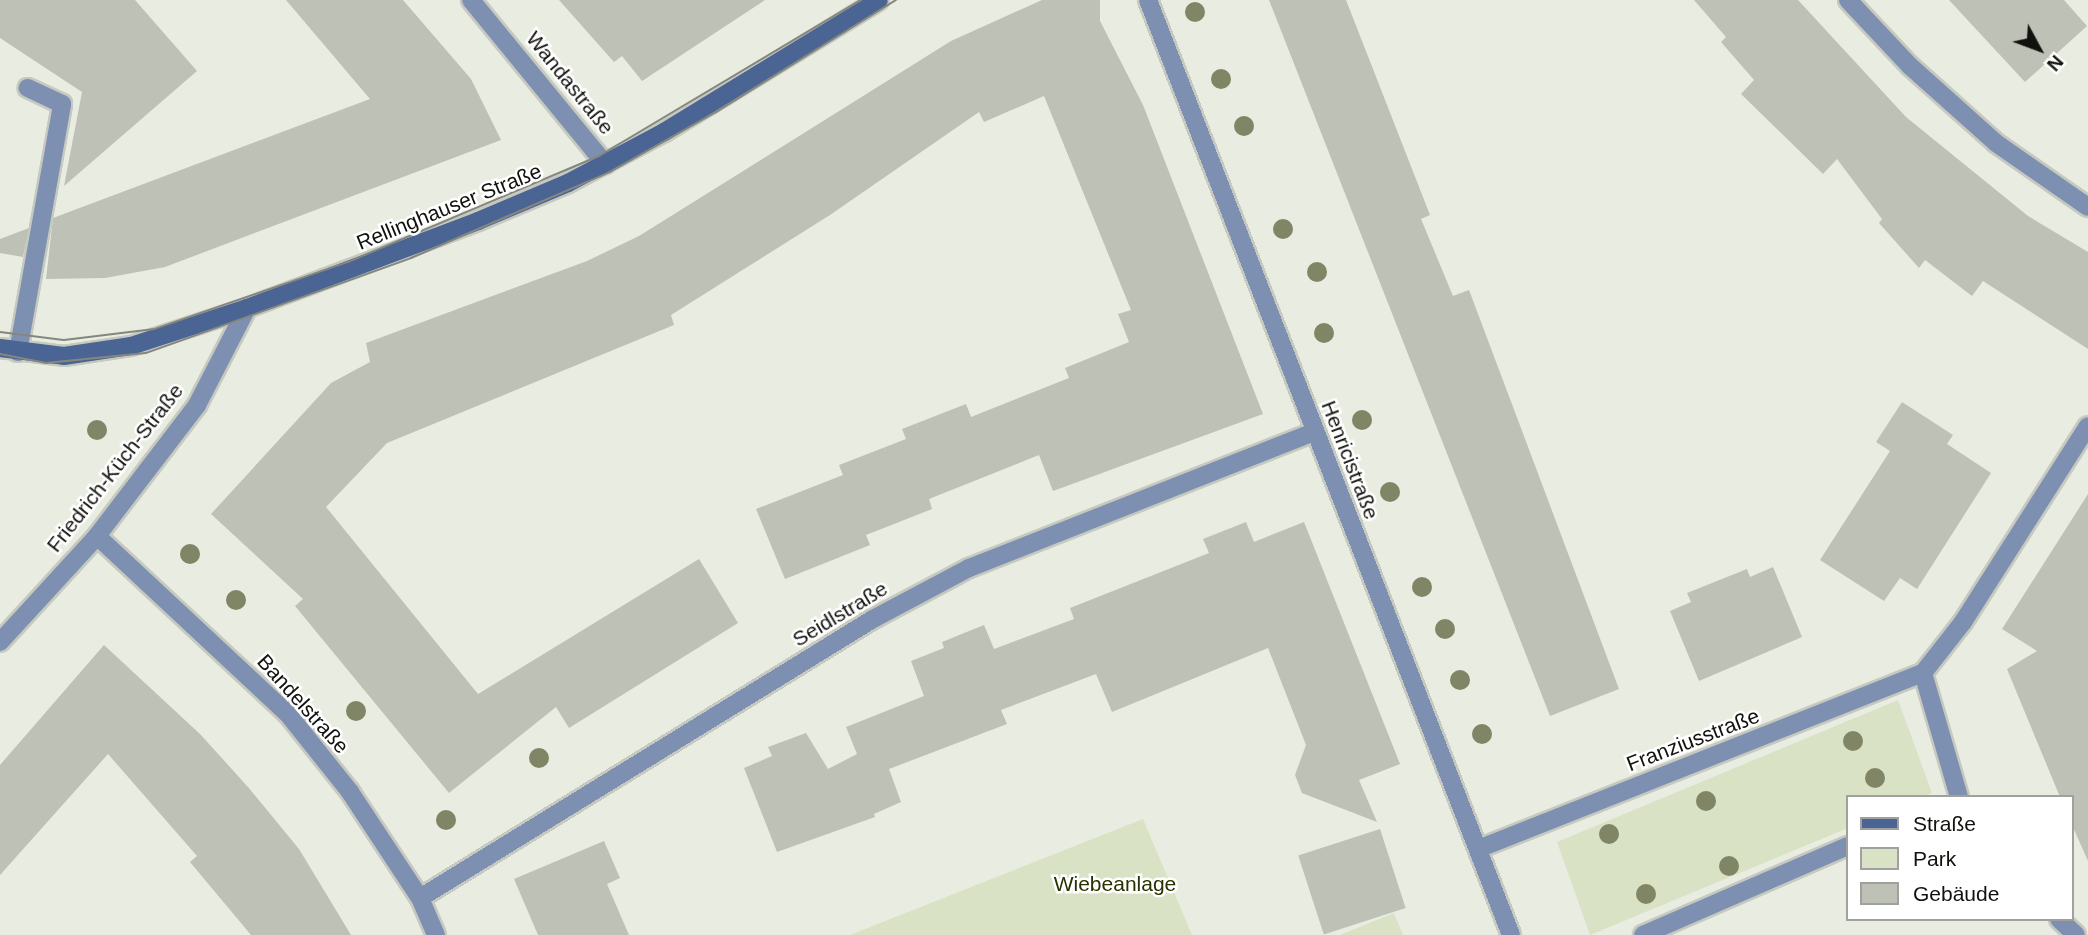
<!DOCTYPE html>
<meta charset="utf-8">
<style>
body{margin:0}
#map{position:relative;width:2088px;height:935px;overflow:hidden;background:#e9ece1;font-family:Helvetica,sans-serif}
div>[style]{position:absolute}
.green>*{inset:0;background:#d9e2c4}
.building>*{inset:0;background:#bec1b6;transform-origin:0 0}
.roads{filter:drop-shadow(2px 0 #c6c9bf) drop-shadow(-2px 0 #c6c9bf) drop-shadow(0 2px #c6c9bf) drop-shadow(0 -2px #c6c9bf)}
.lane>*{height:18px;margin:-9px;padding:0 9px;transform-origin:9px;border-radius:9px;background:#7d90b1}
.street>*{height:18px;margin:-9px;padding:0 9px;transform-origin:9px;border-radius:9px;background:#7d90b1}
.secondary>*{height:18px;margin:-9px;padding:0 9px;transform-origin:9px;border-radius:9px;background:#4a6493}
.tram>*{height:2px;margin:-1px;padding:0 1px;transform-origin:1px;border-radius:1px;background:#85877f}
.trees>*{width:20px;height:20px;margin:-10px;border-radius:50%;background:#7f8565}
span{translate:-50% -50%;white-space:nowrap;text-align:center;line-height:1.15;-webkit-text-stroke:5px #fff;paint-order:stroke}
.street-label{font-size:21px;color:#11120e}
.park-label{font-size:21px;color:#283100}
.legend{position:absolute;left:1846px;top:795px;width:228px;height:126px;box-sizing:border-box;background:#fff;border:2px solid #a0a09f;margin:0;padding:9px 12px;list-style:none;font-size:21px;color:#11120e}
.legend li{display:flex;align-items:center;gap:14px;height:35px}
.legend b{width:35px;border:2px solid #a0a09f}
.north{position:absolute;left:2004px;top:14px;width:70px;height:70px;-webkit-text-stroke:5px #fff;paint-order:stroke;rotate:131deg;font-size:19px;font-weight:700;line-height:28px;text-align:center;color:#11120e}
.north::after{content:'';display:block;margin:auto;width:24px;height:32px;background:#11120e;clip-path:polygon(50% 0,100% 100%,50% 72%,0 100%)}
</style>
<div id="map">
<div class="green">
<i style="clip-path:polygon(1898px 700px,1932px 793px,1922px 797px,1848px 797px,1848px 828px,1590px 935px,1557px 842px)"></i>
<i style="clip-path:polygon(1143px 819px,1192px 935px,850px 935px)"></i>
<i style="clip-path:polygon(1394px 913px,1403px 935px,1340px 935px)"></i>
</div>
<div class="building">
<i style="clip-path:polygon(0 0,135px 0,197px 71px,64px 186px,82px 92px,0 38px)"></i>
<i style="clip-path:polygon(286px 0,403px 0,471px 79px,501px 140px,165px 267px,105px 278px,46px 279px,53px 218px,370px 99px)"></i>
<i style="clip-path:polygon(559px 0,765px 0,642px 81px,622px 56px,614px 62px)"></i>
<i style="clip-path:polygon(1042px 0,1100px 0,1100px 21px,1143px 105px,1263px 414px,1053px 491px,1039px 455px,929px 499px,932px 509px,866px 535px,870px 545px,785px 579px,756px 509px,843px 475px,839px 465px,906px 439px,902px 429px,966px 404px,971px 417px,1069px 378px,1065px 368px,1129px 342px,1118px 314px,1131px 310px,1044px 96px,984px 122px,979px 112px,830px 215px,671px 315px,674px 325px,387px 443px,326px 507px,478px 694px,699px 559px,738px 623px,569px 728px,556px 707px,449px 793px,295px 606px,303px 599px,211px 514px,331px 383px,370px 362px,366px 343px,587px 261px,639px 236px,951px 41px)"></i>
<i style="clip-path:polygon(1269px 0,1346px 0,1430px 215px,1421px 219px,1453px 296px,1469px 290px,1619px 689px,1550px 716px)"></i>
<i style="clip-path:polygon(1694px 0,1798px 0,1906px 117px,2028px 216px,2088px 252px,2088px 349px,1983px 281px,1972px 296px,1925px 260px,1919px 268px,1879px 223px,1882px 219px,1837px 159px,1823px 174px,1741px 94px,1754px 80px,1721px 42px,1726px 37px)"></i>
<i style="clip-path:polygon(1949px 0,2064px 0,2087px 26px,2025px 82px)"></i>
<i style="clip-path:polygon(29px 228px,23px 257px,0 253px,0 239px)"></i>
<i style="clip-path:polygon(1902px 402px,1953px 435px,1947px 444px,1991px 473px,1917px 589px,1900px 578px,1884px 601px,1820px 560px,1890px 451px,1876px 442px)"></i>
<i style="clip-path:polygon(2088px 494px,2088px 861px,2072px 825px,2072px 797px,2060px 797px,2007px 669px,2037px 651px,2002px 629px)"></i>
<i style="clip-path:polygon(1246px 522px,1254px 542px,1304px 522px,1400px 764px,1359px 780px,1377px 822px,1302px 793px,1295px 775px,1306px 745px,1268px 648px,1112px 712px,1096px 674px,1001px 710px,1007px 724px,889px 769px,901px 802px,874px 814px,875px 817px,777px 852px,744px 768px,772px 756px,768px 747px,806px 733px,828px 769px,857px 754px,846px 727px,924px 696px,911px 661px,944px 648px,942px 642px,984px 625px,994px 649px,1074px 619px,1070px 608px,1209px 553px,1203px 539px)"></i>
<i style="clip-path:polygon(1773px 567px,1802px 637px,1699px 681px,1670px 611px,1691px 602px,1687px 593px,1747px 569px,1750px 577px)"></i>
<i style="clip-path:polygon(104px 645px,200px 734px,248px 787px,299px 849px,351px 935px,251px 935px,190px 862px,197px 856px,108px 754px,0 875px,0 765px)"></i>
<i style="left:1380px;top:829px;width:83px;height:86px;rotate:72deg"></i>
<i style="clip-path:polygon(604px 841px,620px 878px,607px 884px,629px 935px,538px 935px,514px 879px)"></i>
</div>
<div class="roads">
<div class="lane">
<i style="left:18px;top:352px;width:252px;rotate:-79.9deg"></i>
<i style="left:62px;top:104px;width:38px;rotate:-155deg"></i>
</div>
<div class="street">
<i style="left:471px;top:0;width:212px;rotate:50.7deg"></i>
<i style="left:1148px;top:0;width:1003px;rotate:68.78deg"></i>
<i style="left:1848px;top:0;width:91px;rotate:46.8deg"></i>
<i style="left:1910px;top:66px;width:115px;rotate:41.8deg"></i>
<i style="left:1996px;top:143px;width:112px;rotate:34.8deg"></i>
<i style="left:97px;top:536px;width:260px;rotate:43deg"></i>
<i style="left:287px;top:713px;width:101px;rotate:51.4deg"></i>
<i style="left:350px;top:792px;width:127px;rotate:56.6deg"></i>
<i style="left:420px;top:898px;width:40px;rotate:66.6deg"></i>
<i style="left:0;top:642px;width:144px;rotate:-47.5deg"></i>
<i style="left:97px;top:536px;width:165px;rotate:-52.6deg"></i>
<i style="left:197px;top:405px;width:109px;rotate:-62.7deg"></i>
<i style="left:1923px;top:673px;width:129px;rotate:73.8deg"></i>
<i style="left:1478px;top:849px;width:479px;rotate:-21.6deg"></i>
<i style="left:1923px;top:673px;width:65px;rotate:-51.9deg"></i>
<i style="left:1963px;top:622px;width:232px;rotate:-57.5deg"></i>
<i style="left:420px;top:898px;width:532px;rotate:-31.63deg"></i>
<i style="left:873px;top:619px;width:109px;rotate:-28deg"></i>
<i style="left:969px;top:568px;width:371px;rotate:-21.5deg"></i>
<i style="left:2059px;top:919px;width:23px;rotate:43deg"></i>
<i style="left:1643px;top:935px;width:223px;rotate:-23.5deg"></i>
</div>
<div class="secondary">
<i style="left:0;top:348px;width:64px;rotate:7.1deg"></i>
<i style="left:64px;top:356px;width:68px;rotate:-8.5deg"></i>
<i style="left:131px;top:346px;width:122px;rotate:-18.1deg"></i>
<i style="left:247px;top:308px;width:247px;rotate:-20.6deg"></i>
<i style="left:478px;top:221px;width:98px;rotate:-22.9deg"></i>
<i style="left:568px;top:183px;width:109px;rotate:-28deg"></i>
<i style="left:664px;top:132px;width:252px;rotate:-31.5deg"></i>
</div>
</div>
<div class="tram">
<i style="left:0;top:332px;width:64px;rotate:7.1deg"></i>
<i style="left:64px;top:340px;width:91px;rotate:-7deg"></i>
<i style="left:154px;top:329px;width:205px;rotate:-19.1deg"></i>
<i style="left:348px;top:262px;width:272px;rotate:-22.9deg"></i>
<i style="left:599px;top:156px;width:305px;rotate:-30.8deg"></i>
<i style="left:0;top:354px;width:47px;rotate:11.1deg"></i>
<i style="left:46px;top:363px;width:100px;rotate:-5.7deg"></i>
<i style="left:146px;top:353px;width:282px;rotate:-19.7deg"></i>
<i style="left:411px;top:258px;width:217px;rotate:-23.4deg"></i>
<i style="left:610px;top:172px;width:122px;rotate:-29.5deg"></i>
<i style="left:716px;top:112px;width:212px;rotate:-31.9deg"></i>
</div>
<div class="trees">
<i style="left:1195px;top:12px"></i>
<i style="left:1221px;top:79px"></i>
<i style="left:1244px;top:126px"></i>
<i style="left:1283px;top:229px"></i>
<i style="left:1317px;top:272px"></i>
<i style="left:1324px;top:333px"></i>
<i style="left:1362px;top:420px"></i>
<i style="left:97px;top:430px"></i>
<i style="left:1390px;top:492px"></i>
<i style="left:190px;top:554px"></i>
<i style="left:1422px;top:587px"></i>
<i style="left:236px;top:600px"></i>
<i style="left:1445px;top:629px"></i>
<i style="left:1460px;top:680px"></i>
<i style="left:356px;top:711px"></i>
<i style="left:1482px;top:734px"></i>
<i style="left:1853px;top:741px"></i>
<i style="left:539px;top:758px"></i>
<i style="left:1875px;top:778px"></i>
<i style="left:1706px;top:801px"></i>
<i style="left:446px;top:820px"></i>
<i style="left:1609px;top:834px"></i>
<i style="left:1729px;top:866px"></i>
<i style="left:1646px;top:894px"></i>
</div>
<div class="street-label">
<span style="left:570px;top:83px;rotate:51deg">Wandastraße</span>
<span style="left:449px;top:207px;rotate:-22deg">Rellinghauser Straße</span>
<span style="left:1350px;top:460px;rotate:69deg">Henricistraße</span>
<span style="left:115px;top:468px;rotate:-52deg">Friedrich-Küch-Straße</span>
<span style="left:840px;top:614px;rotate:-31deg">Seidlstraße</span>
<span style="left:303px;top:704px;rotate:48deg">Bandelstraße</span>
<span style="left:1693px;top:740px;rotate:-21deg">Franziusstraße</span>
</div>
<div class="park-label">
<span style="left:1115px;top:884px">Wiebeanlage</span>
</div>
<ul class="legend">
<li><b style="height:9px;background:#4a6493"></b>Straße</li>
<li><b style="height:19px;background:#d9e2c4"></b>Park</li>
<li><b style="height:19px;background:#bec1b6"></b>Gebäude</li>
</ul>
<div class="north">N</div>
</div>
